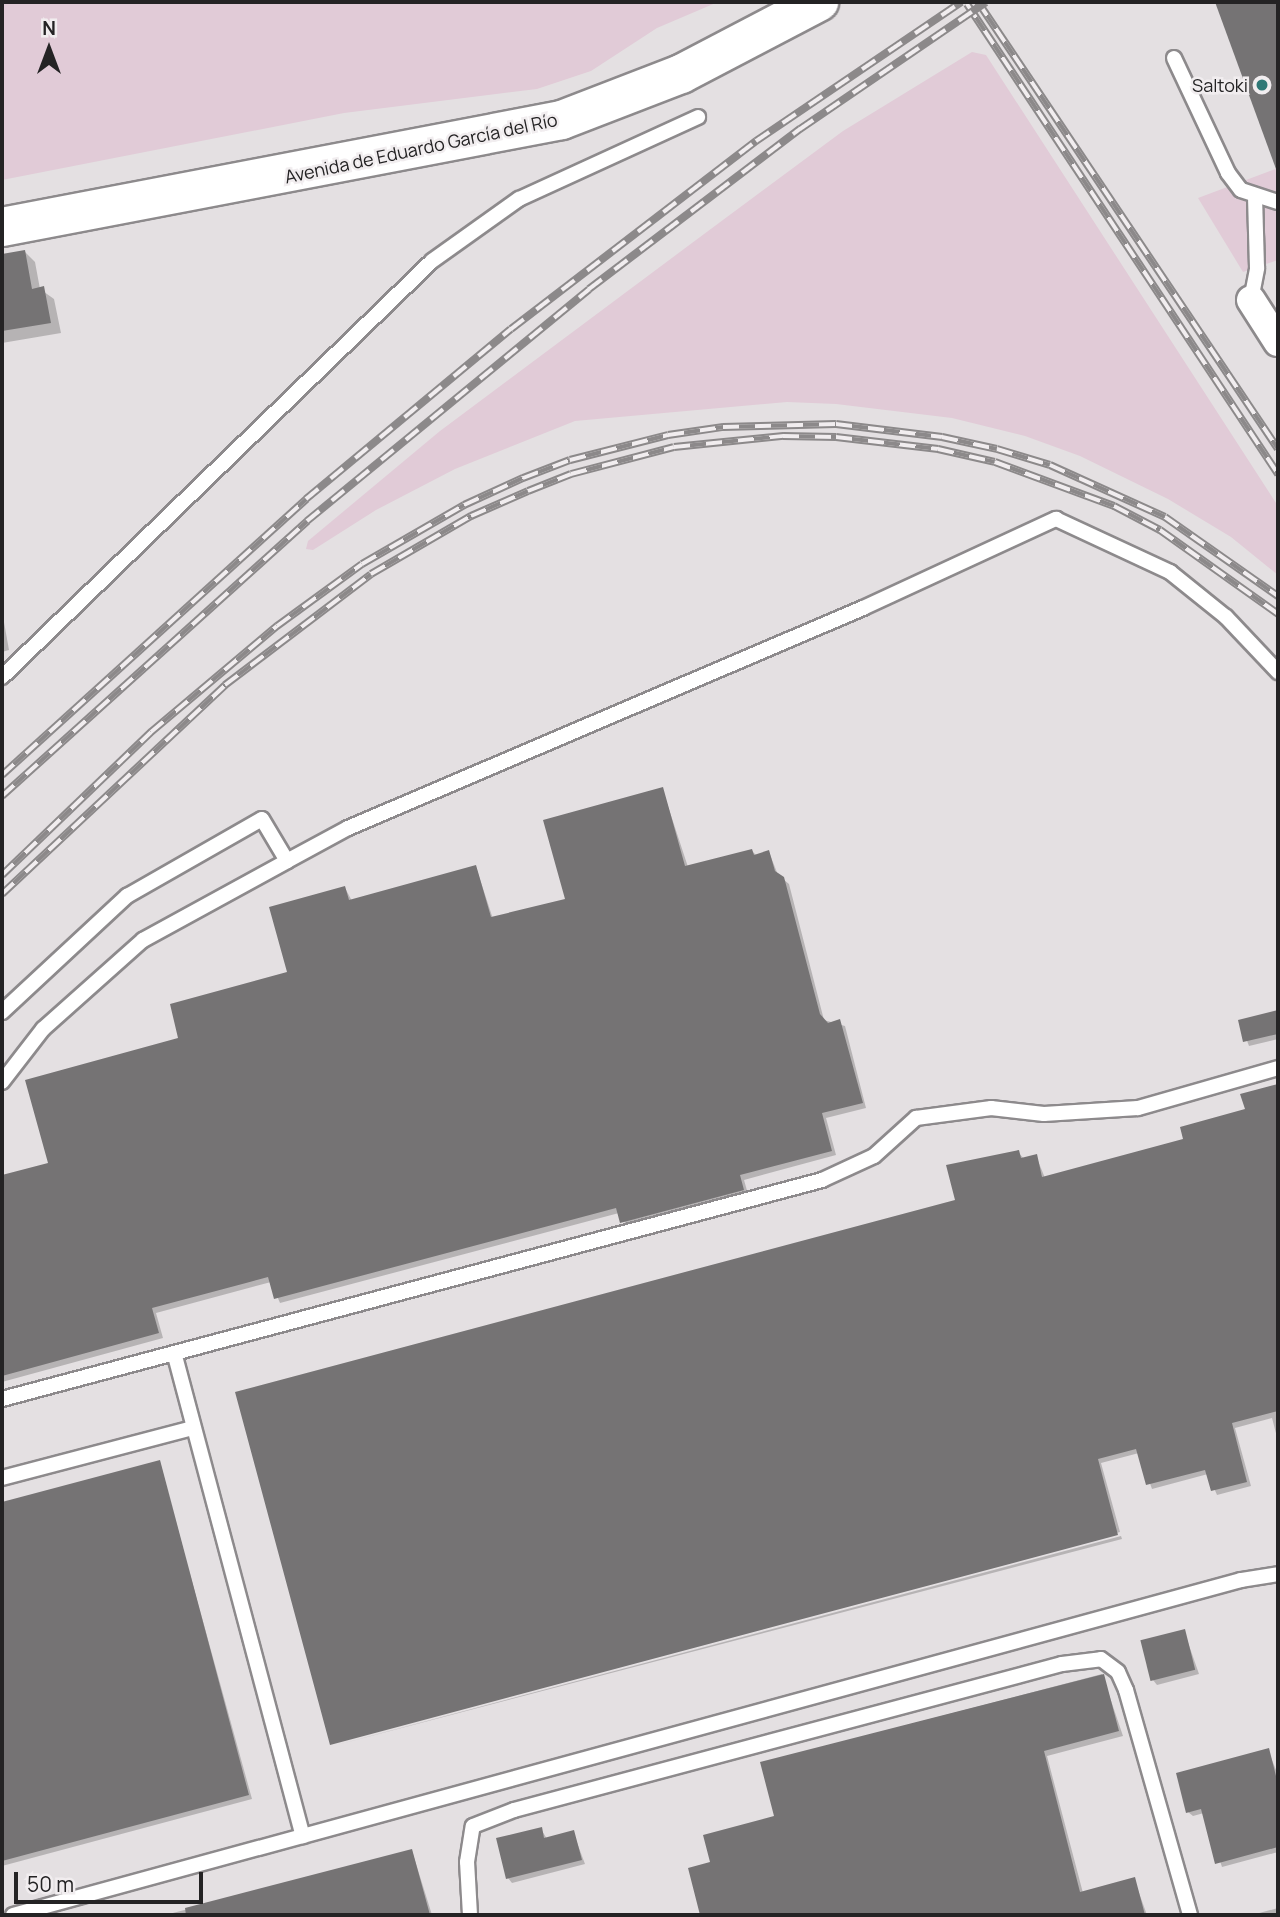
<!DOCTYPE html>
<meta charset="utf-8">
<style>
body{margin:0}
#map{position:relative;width:1280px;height:1917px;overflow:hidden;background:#e4e0e2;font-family:Manrope,sans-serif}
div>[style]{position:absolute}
.green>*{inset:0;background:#e1cbd7}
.shadow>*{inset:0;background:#0003}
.building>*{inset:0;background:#757374;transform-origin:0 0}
.roads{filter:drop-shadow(2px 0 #8d8a8c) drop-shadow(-2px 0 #8d8a8c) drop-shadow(0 2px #8d8a8c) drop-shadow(0 -2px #8d8a8c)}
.lane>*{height:14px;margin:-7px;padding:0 7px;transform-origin:7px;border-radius:7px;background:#fff}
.street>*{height:28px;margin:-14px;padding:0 14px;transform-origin:14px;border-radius:14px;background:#fff}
.highway>*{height:38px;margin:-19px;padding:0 19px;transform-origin:19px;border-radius:19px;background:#fff}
.rail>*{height:8px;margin-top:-4px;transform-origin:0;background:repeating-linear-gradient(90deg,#f1edef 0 16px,#8c898a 0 32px);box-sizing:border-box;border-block:2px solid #8c898a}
.dots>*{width:19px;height:19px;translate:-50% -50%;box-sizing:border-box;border:4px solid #f1edef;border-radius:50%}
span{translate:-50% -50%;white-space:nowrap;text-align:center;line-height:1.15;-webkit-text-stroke:5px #f1edef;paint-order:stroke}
.poi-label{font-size:18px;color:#242324}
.right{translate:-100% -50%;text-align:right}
.street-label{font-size:18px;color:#242324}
.frame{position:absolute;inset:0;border:4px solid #242324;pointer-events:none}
.north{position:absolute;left:14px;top:14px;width:70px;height:70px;-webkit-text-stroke:5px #f1edef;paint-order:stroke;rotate:0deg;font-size:19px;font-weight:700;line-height:28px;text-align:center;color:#242324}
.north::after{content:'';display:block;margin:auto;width:24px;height:32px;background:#242324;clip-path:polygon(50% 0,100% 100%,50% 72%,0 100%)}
.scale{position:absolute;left:14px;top:1872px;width:189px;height:32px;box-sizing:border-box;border:4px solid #242324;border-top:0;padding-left:9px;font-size:21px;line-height:24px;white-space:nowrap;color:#242324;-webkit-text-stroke:5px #f1edef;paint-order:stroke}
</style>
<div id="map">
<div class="green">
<i style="clip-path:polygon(2px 2px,718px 2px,657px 28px,591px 71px,537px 89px,344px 113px,2px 180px)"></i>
<i style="clip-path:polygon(972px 52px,986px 55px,1278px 506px,1278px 575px,1231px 537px,1168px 499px,1080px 456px,1025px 436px,952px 418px,836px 404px,787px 402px,575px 421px,455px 469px,376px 510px,313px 550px,306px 549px,308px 541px,440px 431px,696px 240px,843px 131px)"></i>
<i style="clip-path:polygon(1278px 168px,1278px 260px,1243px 272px,1198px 198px)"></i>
</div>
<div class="shadow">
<i style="clip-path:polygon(1217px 2px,1278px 2px,1278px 169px,1277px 168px)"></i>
<i style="clip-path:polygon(25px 252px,35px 262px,40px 289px,54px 299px,61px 333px,2px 343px,2px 255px)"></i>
<i style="clip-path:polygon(2px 611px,9px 650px,2px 652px)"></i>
<i style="clip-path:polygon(662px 788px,688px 867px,752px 851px,757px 856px,769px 852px,778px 875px,789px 884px,824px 1020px,845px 1026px,866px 1108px,826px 1118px,836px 1155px,744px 1180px,748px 1194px,627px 1226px,619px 1213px,280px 1303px,271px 1282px,156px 1313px,163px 1338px,2px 1382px,2px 1177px,50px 1164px,180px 1039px,289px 973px,345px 888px,352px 901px,476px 867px,493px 919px,567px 900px)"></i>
<i style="clip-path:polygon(1278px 1012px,1278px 1039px,1249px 1046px,1240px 1022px)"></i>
<i style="clip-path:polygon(1277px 1086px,1278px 1441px,1272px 1418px,1235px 1428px,1251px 1486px,1217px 1495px,1208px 1474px,1152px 1489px,1139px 1453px,1101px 1463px,1120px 1532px,331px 1744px,238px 1393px,957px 1201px,948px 1167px,1018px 1152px,1024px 1159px,1036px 1156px,1045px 1178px,1185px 1141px,1182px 1128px,1247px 1110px,1243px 1095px)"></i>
<i style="clip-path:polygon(159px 1462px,252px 1799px,2px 1866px,2px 1504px)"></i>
<i style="clip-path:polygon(1121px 1536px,1122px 1539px,333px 1746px)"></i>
<i style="clip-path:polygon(1184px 1631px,1199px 1674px,1157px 1685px,1153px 1680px)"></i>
<i style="clip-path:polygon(1102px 1674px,1123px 1736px,1047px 1756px,1083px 1893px,1134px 1879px,1147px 1915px,701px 1915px,690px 1869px,712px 1863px,776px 1817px,762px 1763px)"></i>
<i style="clip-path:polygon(1268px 1750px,1278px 1775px,1278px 1852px,1222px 1867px,1204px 1813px,1193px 1816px,1188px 1812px)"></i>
<i style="clip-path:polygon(541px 1829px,547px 1839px,573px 1832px,585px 1864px,512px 1883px,508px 1878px)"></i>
<i style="clip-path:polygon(412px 1851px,432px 1915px,165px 1915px)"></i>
<i style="clip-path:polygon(1278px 1908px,1278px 1915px,1252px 1915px)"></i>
</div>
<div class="building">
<i style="clip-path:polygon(1215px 2px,1278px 2px,1278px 168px,1276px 169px)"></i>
<i style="clip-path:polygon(25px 250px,32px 289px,44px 286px,51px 323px,2px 331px,2px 254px)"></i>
<i style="clip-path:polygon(663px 787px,685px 866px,752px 849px,754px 855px,769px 850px,775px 871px,784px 877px,820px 1014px,828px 1023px,840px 1019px,863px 1103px,822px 1113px,832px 1151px,740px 1175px,744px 1190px,620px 1223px,616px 1208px,274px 1299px,268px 1277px,246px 1283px,152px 1308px,159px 1333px,2px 1376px,2px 1175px,48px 1163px,25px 1080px,178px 1038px,170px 1004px,287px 972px,269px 907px,345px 886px,349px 900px,476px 865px,491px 917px,565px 899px,543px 820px)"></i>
<i style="clip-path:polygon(1278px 1010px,1278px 1034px,1243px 1042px,1238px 1020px)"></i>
<i style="clip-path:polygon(1278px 1084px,1278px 1411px,1232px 1423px,1247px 1482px,1211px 1491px,1205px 1470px,1146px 1485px,1136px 1449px,1098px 1459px,1118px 1535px,330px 1745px,235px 1392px,955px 1200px,946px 1165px,1019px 1150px,1021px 1158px,1037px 1154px,1042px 1177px,1183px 1139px,1180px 1127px,1245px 1109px,1240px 1094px)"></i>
<i style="clip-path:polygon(160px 1460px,249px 1795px,2px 1861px,2px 1502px)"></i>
<i style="left:1185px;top:1629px;width:42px;height:46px;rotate:76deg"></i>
<i style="clip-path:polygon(1104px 1674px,1119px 1731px,1044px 1751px,1080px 1892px,1135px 1877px,1145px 1915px,700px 1915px,688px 1868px,710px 1862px,703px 1835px,774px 1816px,760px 1762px)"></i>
<i style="clip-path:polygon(1269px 1748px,1278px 1784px,1278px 1847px,1215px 1864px,1201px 1809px,1186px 1813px,1176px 1773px)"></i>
<i style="clip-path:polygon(542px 1827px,544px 1838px,574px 1830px,582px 1860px,506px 1879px,496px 1838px)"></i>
<i style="clip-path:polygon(412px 1849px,430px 1915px,186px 1915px,185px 1908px)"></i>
</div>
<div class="roads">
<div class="lane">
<i style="left:1174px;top:58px;width:127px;rotate:64.8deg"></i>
<i style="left:1228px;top:173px;width:21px;rotate:53deg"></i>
<i style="left:1241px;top:190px;width:39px;rotate:18deg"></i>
<i style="left:1251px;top:300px;width:33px;rotate:-79deg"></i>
<i style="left:1257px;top:268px;width:70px;rotate:-91.6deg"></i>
<i style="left:2px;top:677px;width:598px;rotate:-44.05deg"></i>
<i style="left:432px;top:261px;width:107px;rotate:-35.5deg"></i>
<i style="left:519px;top:199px;width:197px;rotate:-24.6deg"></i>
<i style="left:2px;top:1012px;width:171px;rotate:-42.9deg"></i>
<i style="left:127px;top:896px;width:155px;rotate:-29.7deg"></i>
<i style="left:262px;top:819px;width:49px;rotate:59.2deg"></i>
<i style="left:2px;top:1082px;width:67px;rotate:-52.3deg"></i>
<i style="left:43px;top:1029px;width:134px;rotate:-41.7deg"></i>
<i style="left:143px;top:940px;width:164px;rotate:-28.7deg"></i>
<i style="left:287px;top:861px;width:69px;rotate:-28.4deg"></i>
<i style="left:348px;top:828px;width:560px;rotate:-23.13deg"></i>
<i style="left:863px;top:608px;width:213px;rotate:-24.8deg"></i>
<i style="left:1056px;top:519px;width:126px;rotate:24.9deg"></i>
<i style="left:1170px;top:572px;width:72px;rotate:38.8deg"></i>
<i style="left:1226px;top:617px;width:76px;rotate:46.6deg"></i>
<i style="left:175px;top:1356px;width:497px;rotate:75.1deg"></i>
<i style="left:2px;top:1399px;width:849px;rotate:-14.95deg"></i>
<i style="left:822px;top:1180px;width:57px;rotate:-24.8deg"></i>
<i style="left:874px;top:1156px;width:57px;rotate:-42.1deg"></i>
<i style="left:916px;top:1118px;width:76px;rotate:-7.6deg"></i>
<i style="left:991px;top:1108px;width:53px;rotate:6.5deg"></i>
<i style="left:1044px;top:1114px;width:94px;rotate:-3.7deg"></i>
<i style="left:1138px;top:1108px;width:146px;rotate:-15.9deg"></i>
<i style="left:2px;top:1478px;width:197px;rotate:-14.7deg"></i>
<i style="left:13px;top:1915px;width:1273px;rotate:-15.26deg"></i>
<i style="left:1241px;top:1580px;width:37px;rotate:-9deg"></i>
<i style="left:470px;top:1915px;width:53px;rotate:-93.2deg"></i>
<i style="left:467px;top:1862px;width:36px;rotate:-81deg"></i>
<i style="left:473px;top:1826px;width:44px;rotate:-21.3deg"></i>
<i style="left:514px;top:1810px;width:567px;rotate:-14.92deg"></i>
<i style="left:1062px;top:1664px;width:39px;rotate:-7deg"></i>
<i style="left:1101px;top:1659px;width:21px;rotate:37deg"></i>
<i style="left:1118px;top:1672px;width:20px;rotate:66deg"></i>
<i style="left:1126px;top:1690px;width:234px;rotate:74.1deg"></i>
</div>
<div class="street">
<i style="left:1251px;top:300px;width:50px;rotate:57.3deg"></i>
</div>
<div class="highway">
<i style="left:2px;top:227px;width:570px;rotate:-10.82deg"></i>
<i style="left:562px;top:120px;width:128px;rotate:-21.1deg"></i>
<i style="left:681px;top:74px;width:156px;rotate:-27.6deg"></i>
</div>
</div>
<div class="rail">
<i style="left:978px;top:2px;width:538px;rotate:56.13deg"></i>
<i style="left:967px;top:4px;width:564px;rotate:56.51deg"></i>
<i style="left:2px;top:775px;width:411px;rotate:-42.2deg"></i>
<i style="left:306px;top:499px;width:266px;rotate:-39.7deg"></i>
<i style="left:511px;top:329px;width:309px;rotate:-37.5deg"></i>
<i style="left:756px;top:141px;width:248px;rotate:-34.1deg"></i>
<i style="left:2px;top:796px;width:411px;rotate:-42deg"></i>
<i style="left:307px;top:521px;width:365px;rotate:-39.4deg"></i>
<i style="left:589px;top:289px;width:265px;rotate:-37.2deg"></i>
<i style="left:800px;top:129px;width:225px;rotate:-34.3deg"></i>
<i style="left:2px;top:875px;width:207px;rotate:-43.8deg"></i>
<i style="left:151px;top:732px;width:165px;rotate:-40.1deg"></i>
<i style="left:277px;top:626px;width:105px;rotate:-36.1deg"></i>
<i style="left:362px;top:564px;width:118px;rotate:-30deg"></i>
<i style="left:464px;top:505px;width:65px;rotate:-24.6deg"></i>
<i style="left:523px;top:478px;width:50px;rotate:-21deg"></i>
<i style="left:570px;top:460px;width:101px;rotate:-14.3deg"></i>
<i style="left:668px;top:435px;width:56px;rotate:-8.3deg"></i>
<i style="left:723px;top:427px;width:113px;rotate:-1.5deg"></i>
<i style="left:836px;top:424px;width:107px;rotate:7deg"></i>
<i style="left:942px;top:437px;width:56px;rotate:12.3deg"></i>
<i style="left:997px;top:449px;width:55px;rotate:16.8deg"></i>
<i style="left:1050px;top:465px;width:126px;rotate:24.3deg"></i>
<i style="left:1165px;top:517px;width:138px;rotate:35deg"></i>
<i style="left:2px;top:894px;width:306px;rotate:-43.1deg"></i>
<i style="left:225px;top:685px;width:183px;rotate:-37.2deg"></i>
<i style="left:371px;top:574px;width:116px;rotate:-30.1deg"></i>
<i style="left:471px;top:516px;width:62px;rotate:-23.7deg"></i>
<i style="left:528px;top:491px;width:46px;rotate:-21.6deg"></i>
<i style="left:571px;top:474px;width:106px;rotate:-14.7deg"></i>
<i style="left:674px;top:447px;width:110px;rotate:-5.8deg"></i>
<i style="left:783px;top:436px;width:53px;rotate:1.1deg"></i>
<i style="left:836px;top:437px;width:103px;rotate:6.7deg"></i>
<i style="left:938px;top:449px;width:58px;rotate:12.8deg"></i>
<i style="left:995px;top:462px;width:127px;rotate:20.3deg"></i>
<i style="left:1114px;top:506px;width:52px;rotate:27.6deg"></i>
<i style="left:1160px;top:530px;width:145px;rotate:35.4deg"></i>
</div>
<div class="dots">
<i style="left:1262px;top:85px;background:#2f7876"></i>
</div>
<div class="poi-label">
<span class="right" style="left:1248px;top:85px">Saltoki</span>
</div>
<div class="street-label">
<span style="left:421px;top:148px;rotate:-12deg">Avenida de Eduardo García del Río</span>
</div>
<div class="frame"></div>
<div class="north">N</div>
<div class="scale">50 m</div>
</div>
